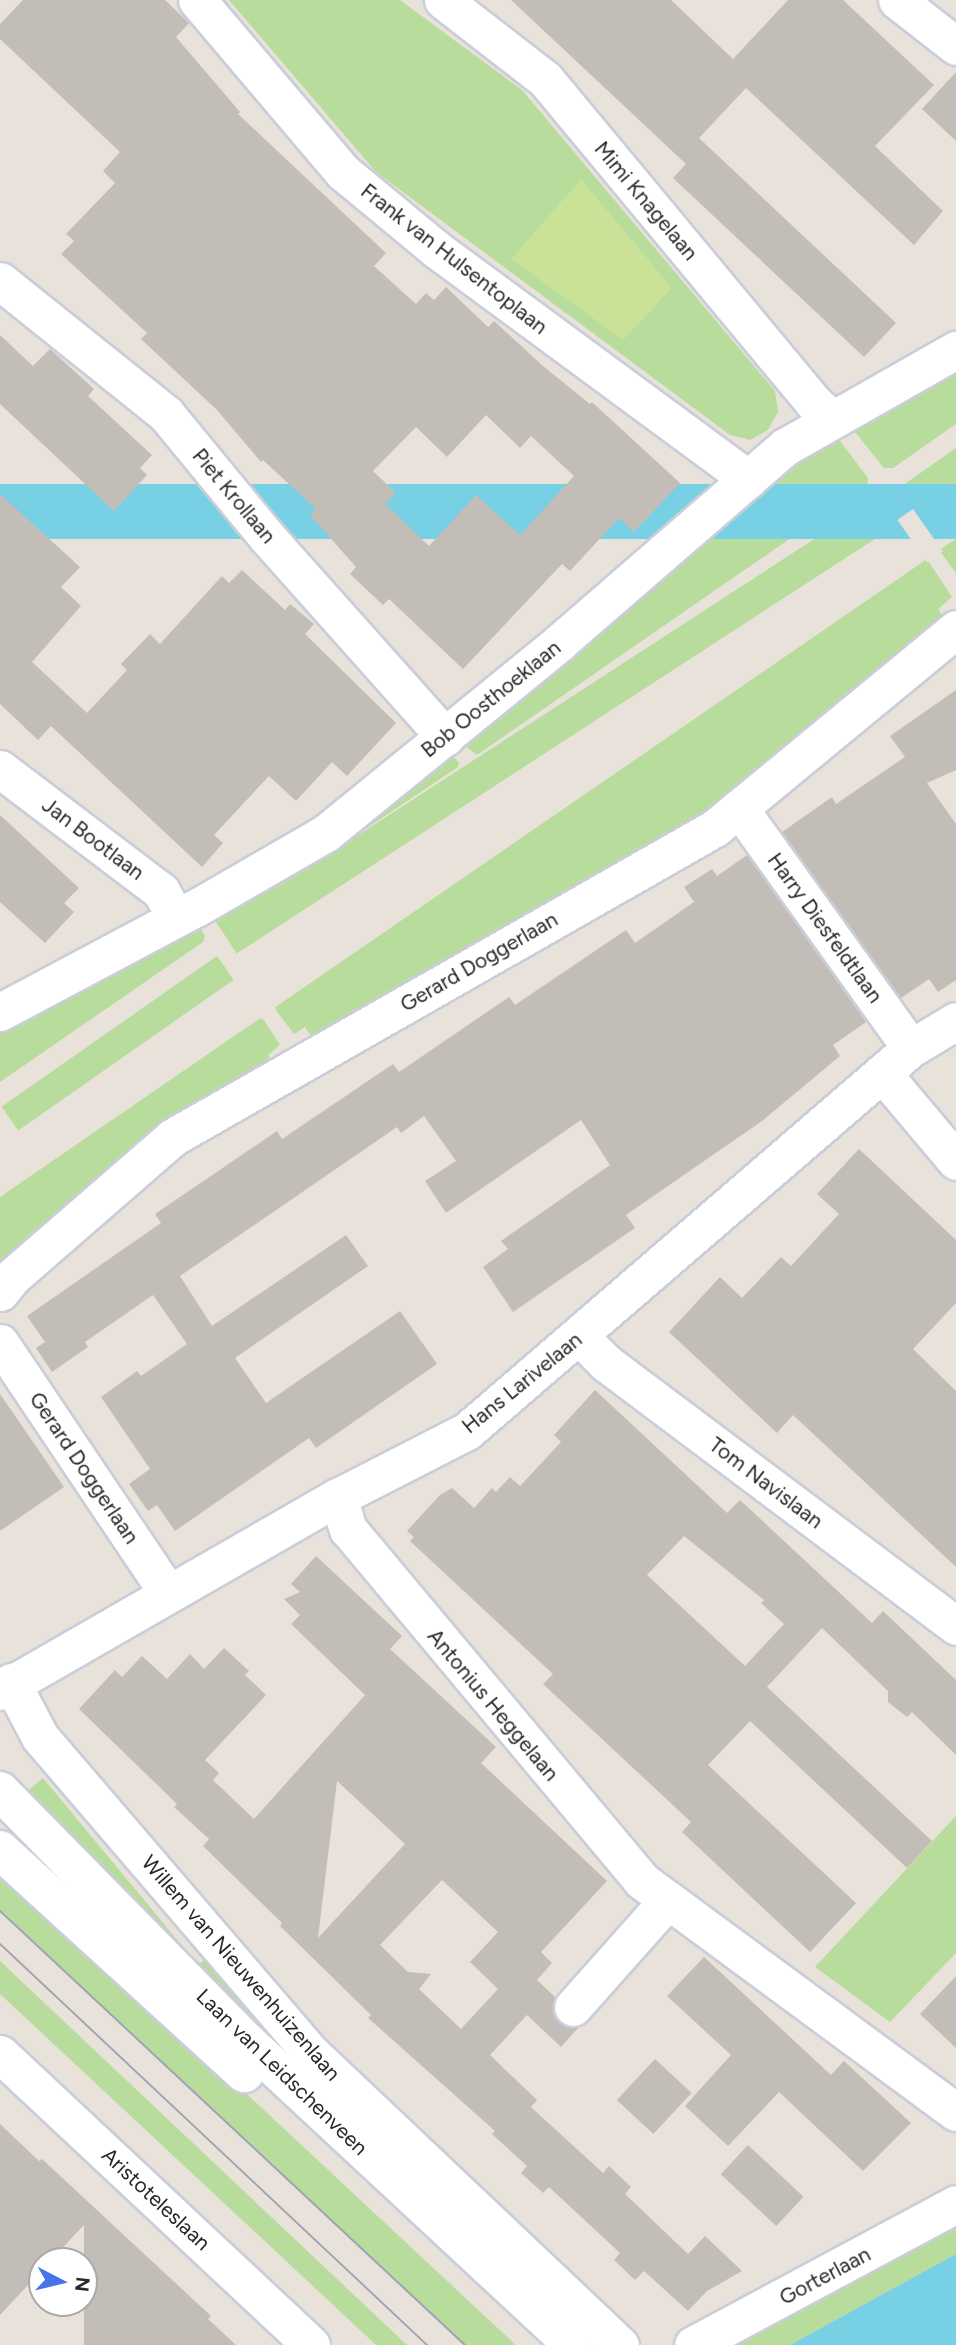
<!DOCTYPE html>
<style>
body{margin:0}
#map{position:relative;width:956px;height:2345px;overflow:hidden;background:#e9e2db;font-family:Figtree,sans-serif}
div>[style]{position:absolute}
.green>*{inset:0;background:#b7dc9c;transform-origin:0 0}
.pitch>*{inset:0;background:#c9e298}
.water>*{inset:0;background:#77d0e3;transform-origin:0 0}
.pier>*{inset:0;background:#e9e2db;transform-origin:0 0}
.building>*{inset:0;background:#c2bdb7;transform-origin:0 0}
.roads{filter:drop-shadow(2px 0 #caced9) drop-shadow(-2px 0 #caced9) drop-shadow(0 2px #caced9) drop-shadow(0 -2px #caced9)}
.street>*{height:37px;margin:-18.5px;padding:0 18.5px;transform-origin:18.5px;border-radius:18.5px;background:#fff}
.secondary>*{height:38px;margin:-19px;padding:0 19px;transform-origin:19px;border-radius:19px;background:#fff}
.tram>*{height:2px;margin:-1px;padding:0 1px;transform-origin:1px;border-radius:1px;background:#9fa3b1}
span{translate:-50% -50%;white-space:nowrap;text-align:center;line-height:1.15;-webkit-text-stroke:7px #fff;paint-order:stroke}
.street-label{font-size:21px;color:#282828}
.north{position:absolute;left:28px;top:2247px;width:70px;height:70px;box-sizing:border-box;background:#fff;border:2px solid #a9a9a9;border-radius:50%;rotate:97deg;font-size:19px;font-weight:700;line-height:28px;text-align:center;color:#282828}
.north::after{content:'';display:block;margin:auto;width:24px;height:32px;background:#4874e9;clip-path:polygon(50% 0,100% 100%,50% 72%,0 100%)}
</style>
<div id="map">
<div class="green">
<i style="clip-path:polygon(229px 0,400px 0,522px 90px,775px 391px,778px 412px,768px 430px,750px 440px,730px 435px,376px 172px)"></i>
<i style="clip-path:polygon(956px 366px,956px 424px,893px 468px,884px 468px,851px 427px)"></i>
<i style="clip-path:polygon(834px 433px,868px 478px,867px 486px,820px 518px,813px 517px,764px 480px)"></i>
<i style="clip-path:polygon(956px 448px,956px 484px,915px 513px,899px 488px)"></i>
<i style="clip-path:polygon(753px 493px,797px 527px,798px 533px,477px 755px,463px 744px)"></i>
<i style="left:882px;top:495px;width:33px;height:791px;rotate:57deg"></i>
<i style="clip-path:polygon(956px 539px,956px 573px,939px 550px)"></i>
<i style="clip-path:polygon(927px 559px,952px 597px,938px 609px,946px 621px,708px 819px,315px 1042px,305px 1027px,294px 1034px,274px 1008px)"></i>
<i style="clip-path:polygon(451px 754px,459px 763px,458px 767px,219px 927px,212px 916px)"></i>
<i style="clip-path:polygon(198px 925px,205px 936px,203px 942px,0 1082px,0 1029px)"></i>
<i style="left:217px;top:956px;width:29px;height:263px;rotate:55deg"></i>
<i style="clip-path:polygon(262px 1017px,280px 1045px,268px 1055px,274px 1066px,0 1272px,0 1197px)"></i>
<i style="clip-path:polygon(43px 1778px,198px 1965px,209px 1956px,599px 2345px,583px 2345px,21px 1796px)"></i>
<i style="clip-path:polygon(956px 1816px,956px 1953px,890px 2022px,815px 1967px)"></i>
<i style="left:0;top:1864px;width:704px;height:35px;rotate:43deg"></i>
<i style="clip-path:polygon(0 1961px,407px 2345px,376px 2345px,0 1994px)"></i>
<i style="clip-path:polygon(956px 2216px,956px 2254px,790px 2345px,726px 2345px)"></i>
</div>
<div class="pitch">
<i style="clip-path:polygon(581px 179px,672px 288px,623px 340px,511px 259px)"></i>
</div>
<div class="water">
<i style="left:956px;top:484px;width:55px;height:1160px;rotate:90deg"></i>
<i style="clip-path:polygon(956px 2254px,956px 2345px,790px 2345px)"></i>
</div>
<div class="pier">
<i style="left:913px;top:509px;width:52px;height:19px;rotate:55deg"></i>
<i style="left:247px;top:967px;width:52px;height:18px;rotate:55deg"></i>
</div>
<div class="building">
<i style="clip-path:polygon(evenodd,23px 0,165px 0,189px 23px,176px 37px,240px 112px,238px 114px,386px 253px,374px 266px,416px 304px,426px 293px,434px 300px,446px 287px,488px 327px,494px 321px,543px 366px,590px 404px,592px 402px,680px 483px,634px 532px,619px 518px,570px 571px,562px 564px,463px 669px,389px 599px,383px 605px,350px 574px,356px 567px,310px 515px,316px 509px,263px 460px,261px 462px,216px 409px,141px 339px,147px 333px,61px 254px,74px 241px,66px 234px,115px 183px,103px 171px,120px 152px,0 39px,0 24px,23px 0,486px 415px,520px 448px,531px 436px,574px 476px,520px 535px,476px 495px,429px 546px,385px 504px,396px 493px,373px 471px,416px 427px,447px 457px,486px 415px)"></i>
<i style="clip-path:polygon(511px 0,671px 0,733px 59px,788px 0,843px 0,934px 85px,875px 146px,943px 211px,914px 245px,746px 88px,699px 138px,896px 323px,864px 357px,673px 178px,686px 164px)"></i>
<i style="clip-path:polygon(956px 72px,956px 141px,922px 109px)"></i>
<i style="clip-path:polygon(0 335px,33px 366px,50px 349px,94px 389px,88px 396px,152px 455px,140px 468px,147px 475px,114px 511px,0 404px)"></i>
<i style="clip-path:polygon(0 494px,80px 567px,61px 587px,81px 606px,32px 662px,87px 713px,127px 670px,121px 664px,150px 634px,160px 644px,222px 576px,229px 583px,242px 570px,285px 610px,290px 604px,314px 624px,305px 634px,396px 723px,347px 776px,332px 762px,296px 801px,269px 776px,214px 835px,223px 843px,202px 867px,51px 726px,38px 740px,0 704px)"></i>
<i style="clip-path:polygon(956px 690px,956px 770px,927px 783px,956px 824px,956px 980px,938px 992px,929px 979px,901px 998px,782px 832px,832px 797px,836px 804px,905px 757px,890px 736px)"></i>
<i style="clip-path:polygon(0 815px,79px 888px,64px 903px,74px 912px,45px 943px,0 902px)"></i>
<i style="clip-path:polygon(747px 855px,866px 1022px,833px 1045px,840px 1056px,762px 1121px,626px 1215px,635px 1228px,513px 1312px,483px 1267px,508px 1249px,501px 1241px,610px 1165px,581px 1120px,446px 1213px,425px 1181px,456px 1161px,424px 1116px,401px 1133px,397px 1127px,180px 1276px,212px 1326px,346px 1235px,368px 1266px,235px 1358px,266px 1403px,400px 1311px,437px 1364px,316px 1448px,309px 1438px,175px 1531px,157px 1505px,148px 1511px,129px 1484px,150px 1469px,101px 1397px,137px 1371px,141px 1376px,187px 1344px,153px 1295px,85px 1342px,88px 1347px,52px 1372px,36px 1348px,45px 1342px,27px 1316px,161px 1223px,155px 1214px,277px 1131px,282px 1139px,393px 1064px,399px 1072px,509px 997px,515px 1005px,626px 930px,635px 943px,694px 902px,684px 887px,712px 869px,717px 876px)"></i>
<i style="clip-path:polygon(859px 1149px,956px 1240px,956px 1303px,913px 1349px,956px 1391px,956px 1567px,793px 1415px,777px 1433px,669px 1332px,720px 1277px,742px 1298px,781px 1257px,791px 1266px,839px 1214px,817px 1194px)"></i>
<i style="clip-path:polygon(evenodd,595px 1390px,727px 1513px,740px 1500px,872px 1623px,883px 1611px,956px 1680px,956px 1755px,912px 1712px,907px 1717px,888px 1702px,888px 1691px,822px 1628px,767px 1687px,932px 1841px,907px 1868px,750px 1721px,708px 1765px,856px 1903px,810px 1952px,682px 1832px,691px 1822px,543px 1684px,553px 1674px,410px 1541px,414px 1537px,407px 1531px,440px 1495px,452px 1488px,474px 1508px,492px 1488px,496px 1492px,510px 1477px,520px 1486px,561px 1442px,554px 1435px,595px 1390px,684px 1536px,764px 1600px,761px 1603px,784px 1624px,745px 1666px,647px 1575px,684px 1536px)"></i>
<i style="clip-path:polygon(0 1394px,64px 1487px,0 1531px)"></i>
<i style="clip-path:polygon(evenodd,316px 1556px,402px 1636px,390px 1649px,496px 1747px,481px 1763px,607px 1881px,541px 1952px,552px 1963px,537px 1980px,555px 1997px,553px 2014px,560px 2023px,568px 2027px,579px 2027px,561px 2047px,527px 2015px,490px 2055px,537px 2100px,531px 2107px,603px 2173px,609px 2166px,631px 2187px,625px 2194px,688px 2254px,705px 2236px,742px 2271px,707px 2291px,688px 2311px,644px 2271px,635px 2280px,614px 2260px,620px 2253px,549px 2187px,543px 2193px,521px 2173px,527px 2166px,492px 2134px,495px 2131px,368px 2018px,371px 2015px,280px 1926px,282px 1923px,203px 1846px,209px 1839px,174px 1807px,177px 1804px,79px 1709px,115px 1670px,122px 1677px,142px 1656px,167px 1679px,190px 1654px,204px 1669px,224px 1648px,249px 1671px,245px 1675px,266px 1695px,205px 1760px,219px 1773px,213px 1780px,254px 1819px,365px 1695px,291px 1624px,300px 1615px,284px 1599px,300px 1592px,291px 1584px,316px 1556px,337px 1781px,405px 1844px,318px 1938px,337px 1781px,316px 1556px,442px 1880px,498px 1932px,470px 1962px,498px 1989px,461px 2029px,419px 1989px,431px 1974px,408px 1972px,380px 1945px,442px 1880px)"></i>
<i style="clip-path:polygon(704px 1957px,831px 2075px,844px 2061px,911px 2123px,863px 2171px,779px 2092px,728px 2146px,685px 2106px,731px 2055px,667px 1996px)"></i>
<i style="clip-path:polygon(956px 1976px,956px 2048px,920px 2014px)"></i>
<i style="left:655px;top:2059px;width:50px;height:56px;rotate:43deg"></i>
<i style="clip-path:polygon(0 2124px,39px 2161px,42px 2159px,127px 2238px,211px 2316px,208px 2319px,236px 2345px,84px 2345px,84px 2225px,50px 2261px,42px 2261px,42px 2270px,0 2315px)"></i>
<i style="left:748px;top:2145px;width:76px;height:40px;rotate:43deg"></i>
</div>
<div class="roads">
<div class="street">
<i style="left:197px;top:0;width:226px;rotate:49.7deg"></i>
<i style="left:343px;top:172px;width:121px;rotate:39.6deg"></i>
<i style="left:436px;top:249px;width:388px;rotate:36.4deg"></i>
<i style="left:443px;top:0;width:129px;rotate:37.8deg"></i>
<i style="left:545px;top:79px;width:420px;rotate:50.3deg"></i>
<i style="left:813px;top:402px;width:25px;rotate:42deg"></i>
<i style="left:897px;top:0;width:75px;rotate:37.9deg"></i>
<i style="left:0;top:281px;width:213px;rotate:38.7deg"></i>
<i style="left:166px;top:414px;width:159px;rotate:50.6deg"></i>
<i style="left:267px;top:537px;width:268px;rotate:48.3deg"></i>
<i style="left:0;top:769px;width:202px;rotate:37.2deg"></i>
<i style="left:161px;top:891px;width:31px;rotate:61deg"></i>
<i style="left:739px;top:808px;width:295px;rotate:54.4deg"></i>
<i style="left:0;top:1012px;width:222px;rotate:-28deg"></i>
<i style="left:196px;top:908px;width:150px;rotate:-30deg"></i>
<i style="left:326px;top:833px;width:303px;rotate:-39.2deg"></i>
<i style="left:561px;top:641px;width:296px;rotate:-40.9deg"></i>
<i style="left:785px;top:447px;width:197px;rotate:-29.6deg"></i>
<i style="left:882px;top:1073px;width:115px;rotate:49.9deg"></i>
<i style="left:0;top:1292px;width:19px;rotate:-51deg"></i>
<i style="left:12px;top:1277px;width:213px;rotate:-41deg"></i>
<i style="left:173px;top:1137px;width:624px;rotate:-29.69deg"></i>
<i style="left:715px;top:828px;width:313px;rotate:-39.5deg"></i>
<i style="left:579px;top:1336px;width:38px;rotate:45deg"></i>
<i style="left:606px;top:1363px;width:438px;rotate:36.9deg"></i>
<i style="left:0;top:1343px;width:301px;rotate:56.1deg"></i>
<i style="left:338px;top:1497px;width:34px;rotate:73deg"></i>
<i style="left:348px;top:1529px;width:457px;rotate:50.1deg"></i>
<i style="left:641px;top:1880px;width:391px;rotate:36.4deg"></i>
<i style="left:11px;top:1682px;width:62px;rotate:62.2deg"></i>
<i style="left:40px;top:1737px;width:418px;rotate:49.4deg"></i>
<i style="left:312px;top:2054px;width:424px;rotate:43.4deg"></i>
<i style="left:0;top:1691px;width:390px;rotate:-29.9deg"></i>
<i style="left:338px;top:1497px;width:145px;rotate:-27.1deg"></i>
<i style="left:467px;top:1431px;width:586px;rotate:-40.78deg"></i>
<i style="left:911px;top:1048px;width:52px;rotate:-31deg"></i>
<i style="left:573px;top:2007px;width:143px;rotate:-48.4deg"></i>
<i style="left:0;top:2054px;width:426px;rotate:43.1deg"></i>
<i style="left:693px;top:2345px;width:298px;rotate:-28.2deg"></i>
</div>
<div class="secondary">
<i style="left:0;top:1791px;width:351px;rotate:45.5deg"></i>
<i style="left:246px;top:2041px;width:446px;rotate:42.9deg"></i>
<i style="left:0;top:1850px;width:331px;rotate:42.4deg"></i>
</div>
</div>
<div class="tram">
<i style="left:0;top:1911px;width:636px;rotate:43.03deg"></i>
<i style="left:0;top:1944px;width:586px;rotate:43.2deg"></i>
</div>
<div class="street-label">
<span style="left:646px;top:201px;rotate:50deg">Mimi Knagelaan</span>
<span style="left:454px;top:259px;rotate:38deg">Frank van Hulsentoplaan</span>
<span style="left:234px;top:496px;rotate:50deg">Piet Krollaan</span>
<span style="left:491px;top:699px;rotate:-39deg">Bob Oosthoeklaan</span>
<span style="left:93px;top:839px;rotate:37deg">Jan Bootlaan</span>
<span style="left:825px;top:928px;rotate:54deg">Harry Diesfeldtlaan</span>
<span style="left:479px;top:962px;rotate:-30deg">Gerard Doggerlaan</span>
<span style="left:522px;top:1383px;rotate:-39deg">Hans Larivelaan</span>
<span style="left:84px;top:1468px;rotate:56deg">Gerard Doggerlaan</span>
<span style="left:766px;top:1483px;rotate:37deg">Tom Navislaan</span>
<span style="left:493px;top:1705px;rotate:50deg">Antonius Heggelaan</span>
<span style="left:241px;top:1968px;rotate:49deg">Willem van Nieuwenhuizenlaan</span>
<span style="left:282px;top:2072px;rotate:44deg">Laan van Leidschenveen</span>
<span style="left:156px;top:2199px;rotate:43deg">Aristoteleslaan</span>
<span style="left:825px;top:2276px;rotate:-28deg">Gorterlaan</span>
</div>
<div class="north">N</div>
</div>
